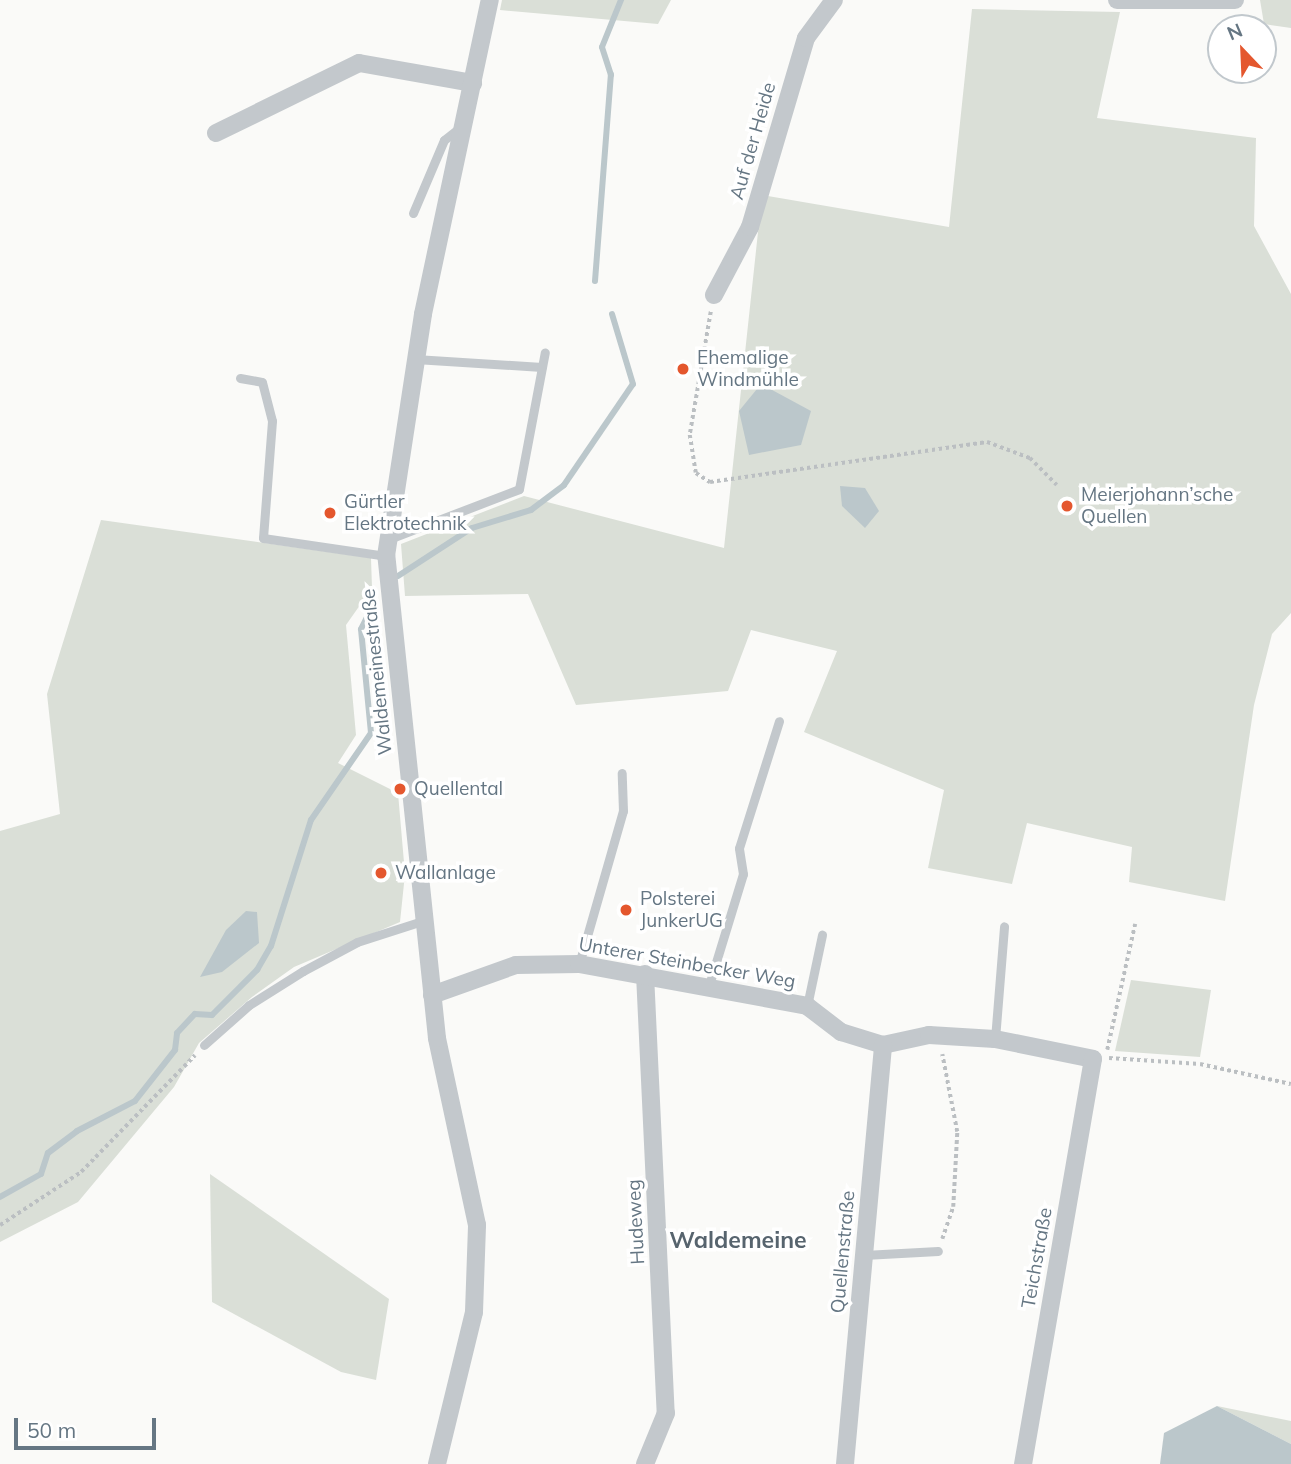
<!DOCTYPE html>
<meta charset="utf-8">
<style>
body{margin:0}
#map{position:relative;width:1291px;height:1464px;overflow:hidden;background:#fafaf8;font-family:Mulish,sans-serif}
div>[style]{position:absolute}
.green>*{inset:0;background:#dadfd7}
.water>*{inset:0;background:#bbc7cb}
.stream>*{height:6px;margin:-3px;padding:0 3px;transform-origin:3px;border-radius:3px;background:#bbc7cb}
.path>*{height:3.5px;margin-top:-1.75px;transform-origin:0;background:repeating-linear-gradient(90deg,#bbbfc2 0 3.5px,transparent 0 7px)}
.lane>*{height:9px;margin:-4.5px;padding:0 4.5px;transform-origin:4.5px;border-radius:4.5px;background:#c3c8cc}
.street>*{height:18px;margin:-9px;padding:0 9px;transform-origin:9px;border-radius:9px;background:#c3c8cc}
.dots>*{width:19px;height:19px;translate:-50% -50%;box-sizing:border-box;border:4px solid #fff;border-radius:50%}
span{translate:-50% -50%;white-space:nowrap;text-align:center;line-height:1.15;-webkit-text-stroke:7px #fff;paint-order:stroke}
.street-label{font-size:19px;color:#657683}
.poi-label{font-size:19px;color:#657683}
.left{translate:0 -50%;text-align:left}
.quarter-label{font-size:23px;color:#57646e;font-weight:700}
.north{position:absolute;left:1207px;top:14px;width:70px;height:70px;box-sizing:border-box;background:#fff;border:2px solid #c1c8cd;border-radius:50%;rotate:337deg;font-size:19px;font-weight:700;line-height:28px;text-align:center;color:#657683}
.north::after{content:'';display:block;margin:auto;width:24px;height:32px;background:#e4572e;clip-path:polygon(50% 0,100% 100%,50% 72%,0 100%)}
.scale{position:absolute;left:14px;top:1418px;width:142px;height:32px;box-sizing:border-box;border:4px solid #657683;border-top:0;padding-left:9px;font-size:21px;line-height:24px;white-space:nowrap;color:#657683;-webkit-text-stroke:5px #fff;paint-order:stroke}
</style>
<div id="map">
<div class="green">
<i style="clip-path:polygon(502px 0,671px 0,658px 24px,500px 10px)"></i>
<i style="clip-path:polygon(1260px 0,1291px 0,1291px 28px,1264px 24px)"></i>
<i style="clip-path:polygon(972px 9px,1120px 12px,1097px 118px,1256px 138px,1254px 226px,1291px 294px,1291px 613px,1272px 634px,1254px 705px,1225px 901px,1129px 882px,1132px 847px,1027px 823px,1012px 884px,928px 868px,944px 790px,804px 732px,837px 651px,751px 630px,728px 691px,576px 705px,528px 594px,405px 596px,401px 544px,524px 496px,724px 548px,762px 195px,949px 227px)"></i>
<i style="clip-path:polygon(101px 520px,371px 558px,372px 588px,346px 625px,356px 735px,338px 763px,398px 793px,405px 874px,400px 922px,294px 967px,252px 997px,199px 1043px,174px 1087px,78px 1202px,0 1242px,0 831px,60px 814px,47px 694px)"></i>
<i style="clip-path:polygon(1131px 980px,1211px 990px,1200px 1057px,1115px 1051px)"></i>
<i style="clip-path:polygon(210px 1174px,389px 1299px,376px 1380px,341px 1372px,212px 1302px)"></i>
<i style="clip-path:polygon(1217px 1406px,1291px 1421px,1291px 1444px)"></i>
</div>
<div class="water">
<i style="clip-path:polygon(761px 384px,811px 411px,801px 445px,749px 455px,739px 411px)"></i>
<i style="clip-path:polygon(840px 486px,865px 488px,879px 511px,865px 528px,842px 506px)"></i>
<i style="clip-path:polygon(246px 911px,257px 912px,259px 943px,222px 972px,200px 977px,226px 930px)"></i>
<i style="clip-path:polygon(1217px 1406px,1291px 1444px,1291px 1464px,1160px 1464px,1164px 1433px)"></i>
</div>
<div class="stream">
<i style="left:595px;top:281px;width:207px;rotate:-85.6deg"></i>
<i style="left:611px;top:75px;width:29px;rotate:-108deg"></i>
<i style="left:602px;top:47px;width:51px;rotate:-68deg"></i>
<i style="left:398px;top:576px;width:88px;rotate:-33deg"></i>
<i style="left:472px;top:528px;width:62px;rotate:-17deg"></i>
<i style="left:531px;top:510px;width:41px;rotate:-37.1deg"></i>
<i style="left:564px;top:485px;width:122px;rotate:-55.7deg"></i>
<i style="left:633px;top:384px;width:73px;rotate:-106.7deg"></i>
<i style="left:0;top:1197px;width:47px;rotate:-29.3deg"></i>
<i style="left:41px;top:1174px;width:22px;rotate:-72deg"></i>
<i style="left:48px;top:1153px;width:36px;rotate:-37deg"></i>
<i style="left:77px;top:1131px;width:65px;rotate:-27.3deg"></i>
<i style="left:135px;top:1101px;width:65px;rotate:-51.9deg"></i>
<i style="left:175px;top:1050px;width:17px;rotate:-83deg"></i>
<i style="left:177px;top:1033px;width:26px;rotate:-47deg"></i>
<i style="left:195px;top:1014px;width:17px;rotate:3deg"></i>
<i style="left:212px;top:1015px;width:64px;rotate:-45deg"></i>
<i style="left:257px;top:970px;width:28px;rotate:-60deg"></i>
<i style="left:271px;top:946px;width:132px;rotate:-72.4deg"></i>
<i style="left:311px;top:820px;width:106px;rotate:-55.4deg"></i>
<i style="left:371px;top:733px;width:104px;rotate:-95.5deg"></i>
<i style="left:361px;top:629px;width:27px;rotate:-63deg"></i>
</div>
<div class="path">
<i style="left:711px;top:312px;width:125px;rotate:99.7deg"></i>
<i style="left:690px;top:435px;width:38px;rotate:81deg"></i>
<i style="left:696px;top:473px;width:17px;rotate:33deg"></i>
<i style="left:710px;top:482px;width:280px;rotate:-8.2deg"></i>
<i style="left:987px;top:442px;width:46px;rotate:20.4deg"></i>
<i style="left:1030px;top:458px;width:38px;rotate:45deg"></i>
<i style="left:1107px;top:1050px;width:129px;rotate:-77.5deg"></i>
<i style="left:1109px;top:1058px;width:91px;rotate:3.8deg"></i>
<i style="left:1200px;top:1064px;width:93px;rotate:12.4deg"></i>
<i style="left:0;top:1225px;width:97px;rotate:-33.2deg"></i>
<i style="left:81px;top:1172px;width:163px;rotate:-45.7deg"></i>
<i style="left:942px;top:1239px;width:34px;rotate:-71deg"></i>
<i style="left:953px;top:1207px;width:75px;rotate:-86.9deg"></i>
<i style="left:957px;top:1132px;width:79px;rotate:-100.9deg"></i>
</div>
<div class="lane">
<i style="left:413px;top:213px;width:79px;rotate:-67deg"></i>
<i style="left:444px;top:140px;width:23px;rotate:-38deg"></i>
<i style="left:415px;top:359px;width:127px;rotate:3.6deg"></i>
<i style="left:240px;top:378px;width:22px;rotate:10deg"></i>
<i style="left:262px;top:382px;width:40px;rotate:75.6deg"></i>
<i style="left:272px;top:421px;width:117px;rotate:94.4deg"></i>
<i style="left:263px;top:538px;width:124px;rotate:8.3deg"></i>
<i style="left:389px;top:539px;width:139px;rotate:-21deg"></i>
<i style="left:519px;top:489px;width:139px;rotate:-79.3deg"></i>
<i style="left:579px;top:964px;width:159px;rotate:-74deg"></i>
<i style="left:623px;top:811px;width:38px;rotate:-92deg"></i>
<i style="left:709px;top:985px;width:116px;rotate:-73deg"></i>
<i style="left:743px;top:874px;width:26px;rotate:-99deg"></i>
<i style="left:739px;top:848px;width:133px;rotate:-72.5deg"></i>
<i style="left:807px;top:1006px;width:73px;rotate:-78.1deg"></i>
<i style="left:995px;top:1039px;width:113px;rotate:-85.4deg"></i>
<i style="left:204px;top:1045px;width:60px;rotate:-41.6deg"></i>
<i style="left:249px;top:1005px;width:64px;rotate:-32.2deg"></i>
<i style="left:303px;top:971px;width:61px;rotate:-28.2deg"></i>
<i style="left:357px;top:942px;width:71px;rotate:-17.9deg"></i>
<i style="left:864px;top:1255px;width:74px;rotate:-3.1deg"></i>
</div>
<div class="street">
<i style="left:1117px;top:0;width:118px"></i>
<i style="left:216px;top:133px;width:159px;rotate:-26.1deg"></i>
<i style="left:359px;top:63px;width:116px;rotate:10deg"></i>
<i style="left:714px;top:295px;width:77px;rotate:-62.1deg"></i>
<i style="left:750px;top:227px;width:197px;rotate:-73.5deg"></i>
<i style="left:806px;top:38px;width:47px;rotate:-53.6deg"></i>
<i style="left:645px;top:974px;width:440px;rotate:87.3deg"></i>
<i style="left:666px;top:1413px;width:55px;rotate:112.4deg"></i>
<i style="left:432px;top:995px;width:89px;rotate:-19.7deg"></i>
<i style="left:516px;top:965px;width:63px;rotate:-0.9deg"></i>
<i style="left:579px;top:964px;width:232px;rotate:10.4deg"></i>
<i style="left:807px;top:1006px;width:43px;rotate:37.4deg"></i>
<i style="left:841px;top:1032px;width:44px;rotate:17.2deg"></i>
<i style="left:883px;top:1045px;width:47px;rotate:-12.3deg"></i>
<i style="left:929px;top:1035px;width:66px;rotate:3.5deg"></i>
<i style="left:995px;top:1039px;width:100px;rotate:11.5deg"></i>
<i style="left:1093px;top:1059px;width:411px;rotate:99.8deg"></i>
<i style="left:437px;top:1464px;width:156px;rotate:-76.3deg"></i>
<i style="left:474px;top:1312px;width:87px;rotate:-88deg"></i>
<i style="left:477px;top:1225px;width:191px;rotate:-102.1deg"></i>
<i style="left:437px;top:1038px;width:485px;rotate:-96deg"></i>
<i style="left:386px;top:556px;width:245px;rotate:-81.3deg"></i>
<i style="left:423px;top:314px;width:321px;rotate:-78deg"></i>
<i style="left:845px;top:1464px;width:421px;rotate:-84.8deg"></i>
</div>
<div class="dots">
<i style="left:683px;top:369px;background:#e4572e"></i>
<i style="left:1067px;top:506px;background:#e4572e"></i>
<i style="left:330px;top:513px;background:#e4572e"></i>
<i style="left:400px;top:789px;background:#e4572e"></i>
<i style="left:381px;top:873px;background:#e4572e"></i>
<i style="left:626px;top:910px;background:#e4572e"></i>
</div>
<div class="street-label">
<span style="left:753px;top:141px;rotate:-74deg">Auf der Heide</span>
<span style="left:377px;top:672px;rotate:-96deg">Waldemeinestraße</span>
<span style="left:687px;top:963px;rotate:10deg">Unterer Steinbecker Weg</span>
<span style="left:636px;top:1222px;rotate:-93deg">Hudeweg</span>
<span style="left:843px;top:1252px;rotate:-85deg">Quellenstraße</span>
<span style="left:1037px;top:1258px;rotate:-80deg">Teichstraße</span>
</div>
<div class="poi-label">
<span class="left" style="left:697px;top:369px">Ehemalige<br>Windmühle</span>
<span class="left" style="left:1081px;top:506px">Meierjohann’sche<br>Quellen</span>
<span class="left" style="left:344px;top:513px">Gürtler<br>Elektrotechnik</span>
<span class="left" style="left:414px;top:789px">Quellental</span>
<span class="left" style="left:395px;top:873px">Wallanlage</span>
<span class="left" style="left:640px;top:910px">Polsterei<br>JunkerUG</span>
</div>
<div class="quarter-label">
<span style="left:738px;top:1240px">Waldemeine</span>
</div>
<div class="north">N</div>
<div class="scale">50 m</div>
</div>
